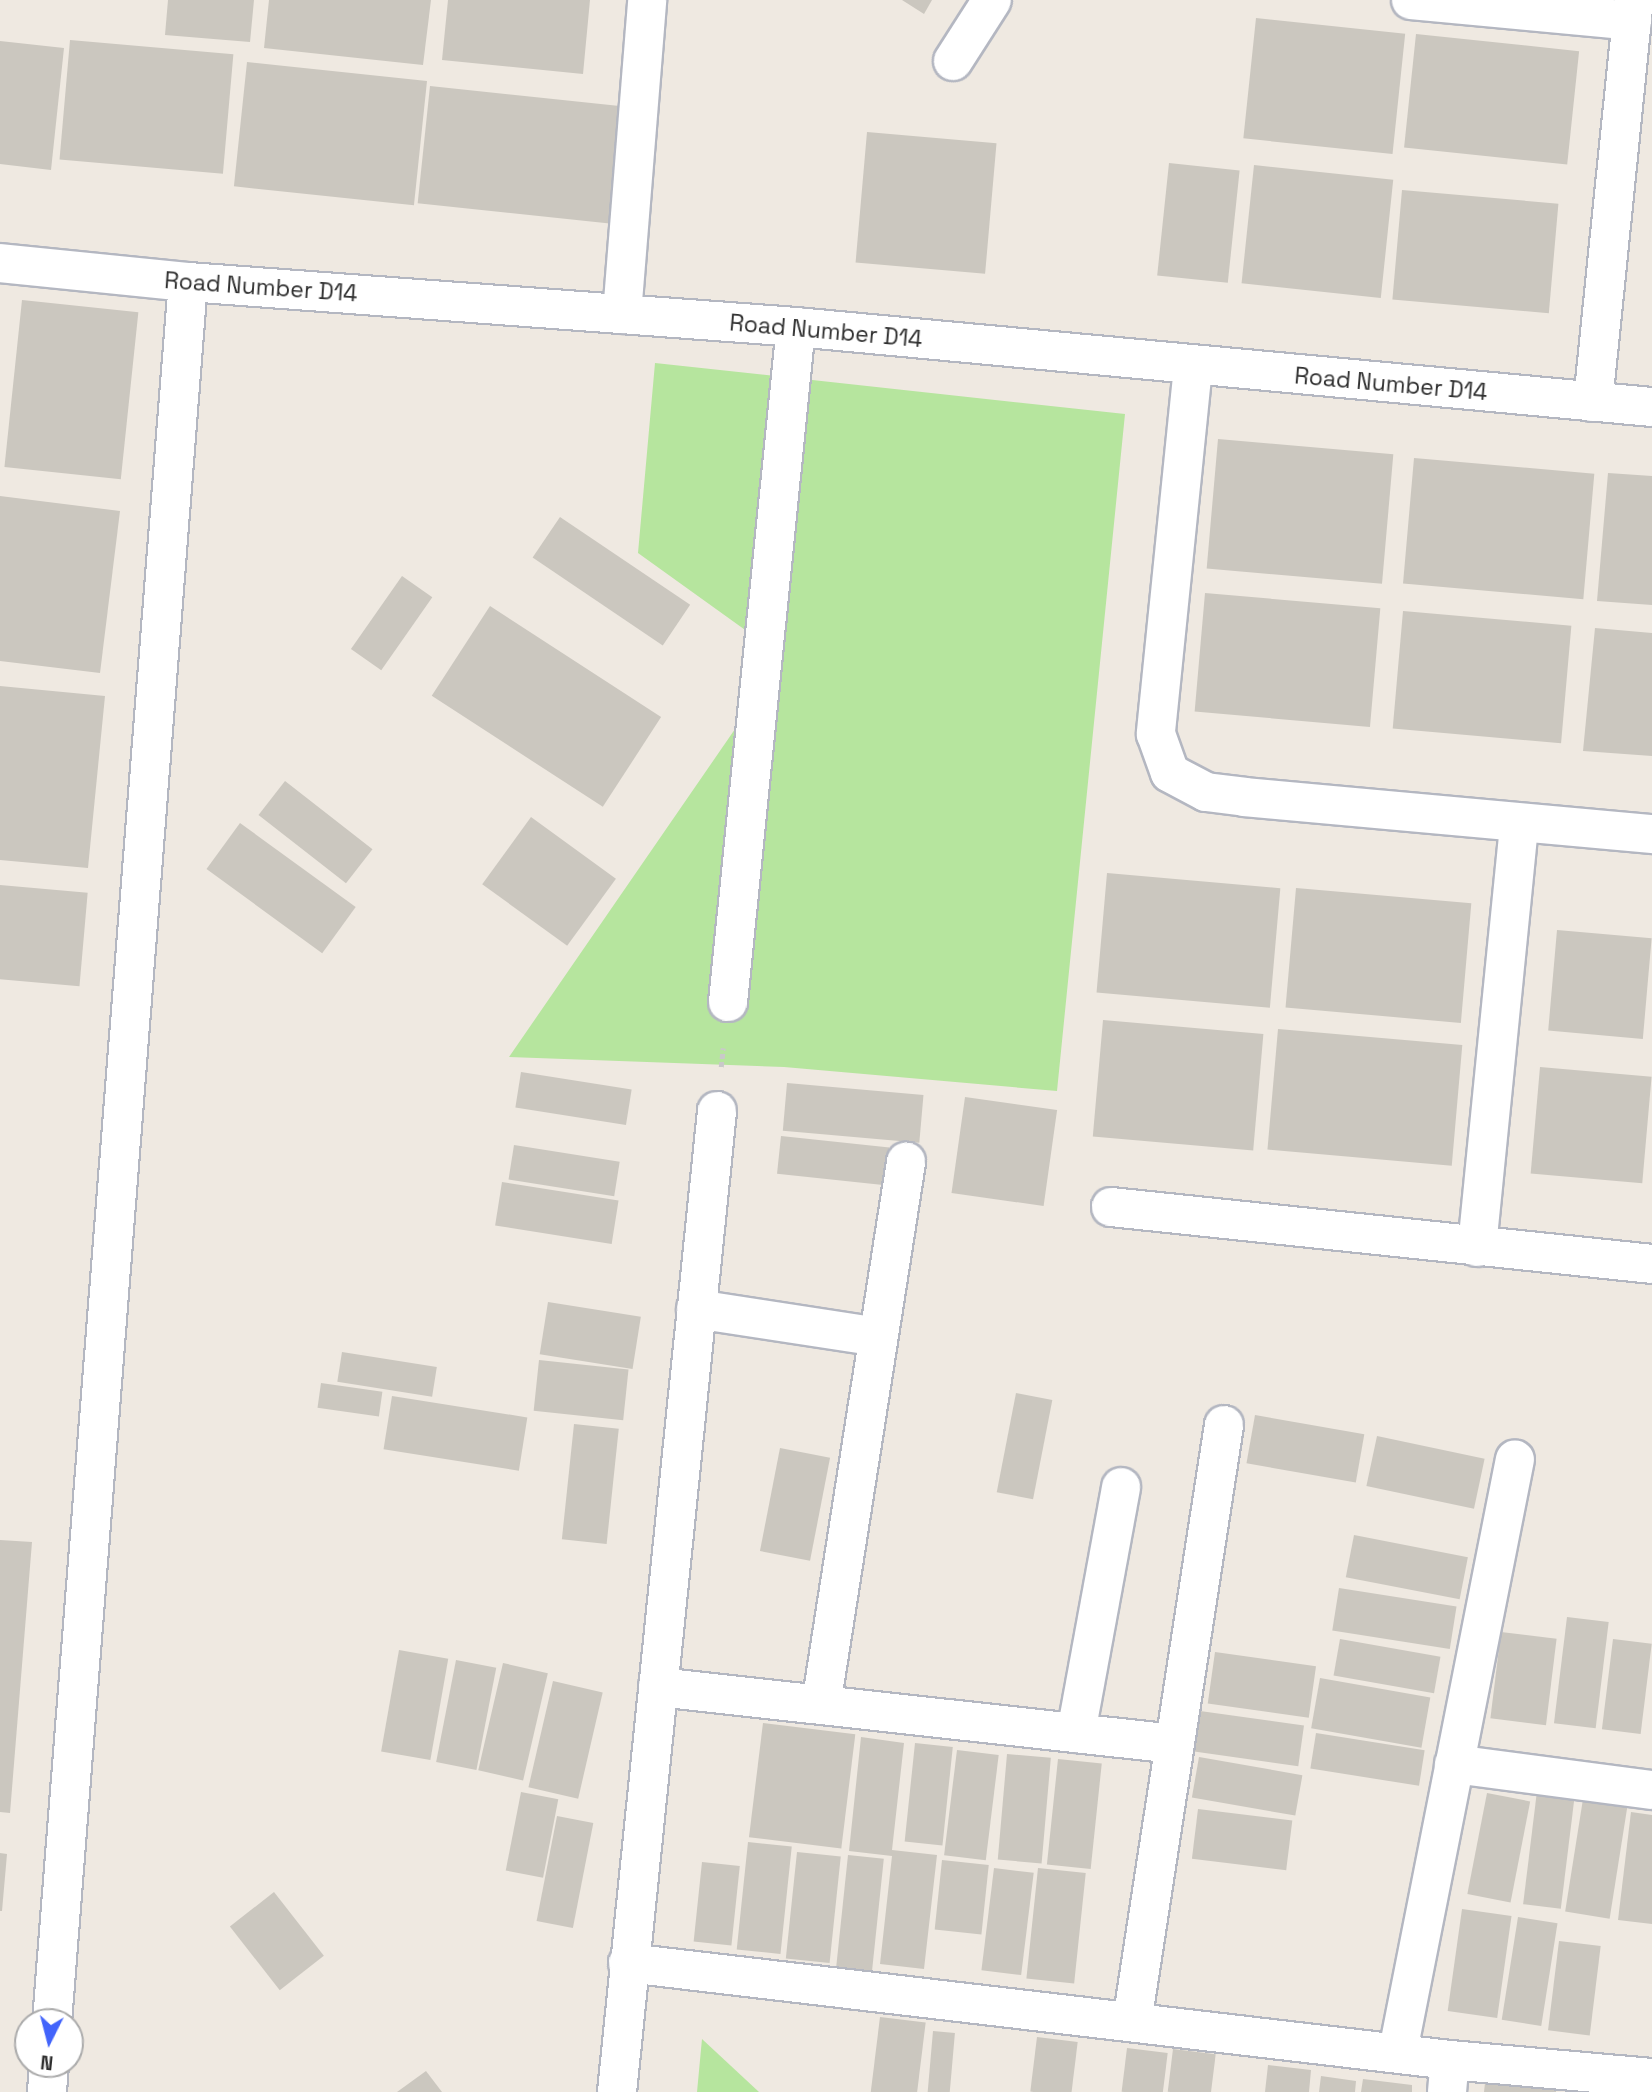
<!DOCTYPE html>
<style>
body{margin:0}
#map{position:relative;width:1652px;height:2092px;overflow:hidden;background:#efe9e1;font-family:"Space Grotesk",sans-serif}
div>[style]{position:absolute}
.green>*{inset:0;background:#b6e59e}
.building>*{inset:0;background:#cbc7bf;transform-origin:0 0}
.path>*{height:4.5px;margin-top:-2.25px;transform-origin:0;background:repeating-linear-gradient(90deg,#c9c9c9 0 5px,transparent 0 8.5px)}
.roads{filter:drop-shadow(2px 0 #b4b7c1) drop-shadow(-2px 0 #b4b7c1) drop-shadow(0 2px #b4b7c1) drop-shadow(0 -2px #b4b7c1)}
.street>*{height:38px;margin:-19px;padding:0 19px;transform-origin:19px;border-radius:19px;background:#fff}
span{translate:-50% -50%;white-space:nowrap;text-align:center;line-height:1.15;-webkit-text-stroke:5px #fff;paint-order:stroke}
.street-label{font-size:23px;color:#2e2e2e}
.north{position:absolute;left:14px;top:2008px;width:70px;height:70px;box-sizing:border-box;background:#fff;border:2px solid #ababab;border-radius:50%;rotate:186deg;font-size:19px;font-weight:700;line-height:28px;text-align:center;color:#2e2e2e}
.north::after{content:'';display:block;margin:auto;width:24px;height:32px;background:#4264fb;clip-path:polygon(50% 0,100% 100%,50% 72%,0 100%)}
</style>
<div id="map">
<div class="green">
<i style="clip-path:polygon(655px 363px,1125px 414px,1057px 1091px,784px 1067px,509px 1057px,784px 658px,638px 553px)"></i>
<i style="clip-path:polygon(702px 2039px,759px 2092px,697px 2092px)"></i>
</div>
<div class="building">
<i style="clip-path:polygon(168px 0,254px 0,250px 42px,165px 35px)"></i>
<i style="clip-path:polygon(269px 0,431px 0,423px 65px,264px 48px)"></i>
<i style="clip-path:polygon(448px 0,590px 0,583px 74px,442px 60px)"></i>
<i style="clip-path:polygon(902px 0,932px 0,924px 14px)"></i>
<i style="left:1256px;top:18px;width:150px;height:121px;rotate:6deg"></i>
<i style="left:1416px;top:34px;width:164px;height:114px;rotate:6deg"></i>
<i style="left:70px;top:40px;width:164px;height:120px;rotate:5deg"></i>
<i style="clip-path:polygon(0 41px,64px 48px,51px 170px,0 164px)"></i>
<i style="left:247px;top:62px;width:181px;height:125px;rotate:6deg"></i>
<i style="left:430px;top:86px;width:193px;height:118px;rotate:6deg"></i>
<i style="left:867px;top:132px;width:130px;height:131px;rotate:5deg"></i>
<i style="left:1169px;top:163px;width:71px;height:113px;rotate:6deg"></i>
<i style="left:1254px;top:165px;width:140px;height:119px;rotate:6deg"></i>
<i style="left:1402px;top:190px;width:157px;height:110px;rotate:5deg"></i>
<i style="left:22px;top:300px;width:117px;height:168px;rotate:6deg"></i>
<i style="left:1218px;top:439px;width:176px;height:130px;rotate:5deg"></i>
<i style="left:1414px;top:458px;width:181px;height:126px;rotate:5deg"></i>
<i style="clip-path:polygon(1608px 473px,1652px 476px,1652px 605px,1597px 601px)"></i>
<i style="clip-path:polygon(0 496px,120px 511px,100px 673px,0 661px)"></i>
<i style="left:560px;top:517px;width:157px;height:49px;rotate:34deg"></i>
<i style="left:402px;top:576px;width:37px;height:89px;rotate:35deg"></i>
<i style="left:1205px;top:593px;width:176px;height:119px;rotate:5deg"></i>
<i style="left:490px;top:606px;width:204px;height:107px;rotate:33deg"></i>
<i style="left:1403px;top:611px;width:169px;height:118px;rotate:5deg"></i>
<i style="clip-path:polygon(1595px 628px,1652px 633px,1652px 756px,1583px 751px)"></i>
<i style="clip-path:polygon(0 686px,105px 696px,88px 868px,0 860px)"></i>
<i style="left:285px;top:781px;width:111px;height:43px;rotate:38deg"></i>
<i style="left:531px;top:817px;width:105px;height:83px;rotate:36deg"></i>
<i style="left:240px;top:823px;width:143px;height:57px;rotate:36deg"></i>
<i style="left:1107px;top:873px;width:174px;height:120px;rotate:5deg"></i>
<i style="left:0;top:885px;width:88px;height:94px;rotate:5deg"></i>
<i style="left:1296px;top:888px;width:176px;height:120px;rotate:5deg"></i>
<i style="left:1557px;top:930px;width:95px;height:101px;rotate:5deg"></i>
<i style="left:1103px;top:1020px;width:161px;height:117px;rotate:5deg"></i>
<i style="left:1278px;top:1029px;width:185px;height:121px;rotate:5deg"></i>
<i style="left:1540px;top:1067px;width:112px;height:107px;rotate:5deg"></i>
<i style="left:521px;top:1072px;width:112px;height:36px;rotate:9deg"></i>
<i style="left:787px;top:1083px;width:137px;height:48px;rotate:5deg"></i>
<i style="left:965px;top:1097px;width:93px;height:97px;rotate:8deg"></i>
<i style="left:781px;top:1136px;width:109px;height:38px;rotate:6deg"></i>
<i style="left:514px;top:1145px;width:107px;height:35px;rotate:9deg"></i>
<i style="left:502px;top:1182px;width:118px;height:44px;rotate:9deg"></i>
<i style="left:548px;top:1302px;width:94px;height:53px;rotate:9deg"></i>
<i style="left:342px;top:1352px;width:96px;height:30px;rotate:9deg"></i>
<i style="left:539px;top:1360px;width:90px;height:51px;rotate:6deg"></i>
<i style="left:321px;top:1383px;width:62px;height:25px;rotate:8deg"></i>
<i style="left:1016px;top:1393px;width:37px;height:101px;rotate:11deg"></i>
<i style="left:392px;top:1396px;width:137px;height:54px;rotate:9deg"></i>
<i style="left:1255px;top:1415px;width:111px;height:49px;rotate:10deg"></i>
<i style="left:574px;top:1424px;width:45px;height:116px;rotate:6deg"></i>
<i style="left:1377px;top:1436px;width:110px;height:51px;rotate:12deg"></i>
<i style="left:780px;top:1448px;width:51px;height:105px;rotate:11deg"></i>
<i style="left:1354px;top:1535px;width:116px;height:43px;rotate:11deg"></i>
<i style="clip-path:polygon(0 1540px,32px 1542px,10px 1813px,0 1812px)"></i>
<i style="left:1339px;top:1588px;width:119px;height:43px;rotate:9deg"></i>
<i style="left:1567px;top:1617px;width:42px;height:107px;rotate:7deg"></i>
<i style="left:1501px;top:1632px;width:56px;height:87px;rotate:7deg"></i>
<i style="left:1340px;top:1639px;width:102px;height:37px;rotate:10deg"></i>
<i style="left:1613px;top:1639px;width:39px;height:91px;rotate:7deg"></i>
<i style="left:399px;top:1650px;width:50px;height:103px;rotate:10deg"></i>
<i style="left:1215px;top:1652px;width:102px;height:52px;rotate:8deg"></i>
<i style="left:456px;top:1660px;width:41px;height:104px;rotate:11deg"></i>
<i style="left:503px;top:1663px;width:46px;height:110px;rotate:13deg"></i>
<i style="left:1320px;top:1678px;width:112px;height:51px;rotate:10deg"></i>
<i style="left:553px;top:1681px;width:51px;height:109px;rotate:13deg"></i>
<i style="left:1200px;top:1711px;width:105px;height:41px;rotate:8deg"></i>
<i style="left:763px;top:1723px;width:93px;height:115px;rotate:7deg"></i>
<i style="left:1316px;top:1733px;width:110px;height:36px;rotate:9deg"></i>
<i style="clip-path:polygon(861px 1737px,904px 1743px,892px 1850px,937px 1855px,924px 1969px,880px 1964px,892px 1856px,849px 1851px)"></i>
<i style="left:915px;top:1743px;width:38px;height:99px;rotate:6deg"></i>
<i style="left:957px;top:1750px;width:42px;height:106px;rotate:7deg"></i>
<i style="left:1007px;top:1754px;width:44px;height:106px;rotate:5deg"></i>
<i style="left:1199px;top:1757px;width:105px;height:41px;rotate:10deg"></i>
<i style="left:1058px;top:1759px;width:44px;height:106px;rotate:6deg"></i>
<i style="left:1537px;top:1791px;width:38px;height:114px;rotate:7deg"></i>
<i style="left:521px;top:1792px;width:38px;height:80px;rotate:11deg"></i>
<i style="left:1487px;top:1793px;width:44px;height:103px;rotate:11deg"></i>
<i style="left:1583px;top:1799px;width:45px;height:114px;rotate:9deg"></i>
<i style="left:1198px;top:1809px;width:95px;height:50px;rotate:7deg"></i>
<i style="clip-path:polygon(1631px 1812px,1652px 1815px,1652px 1924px,1618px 1920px)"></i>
<i style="left:557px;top:1816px;width:37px;height:107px;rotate:11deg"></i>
<i style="left:748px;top:1842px;width:44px;height:108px;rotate:6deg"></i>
<i style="left:797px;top:1852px;width:44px;height:107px;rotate:6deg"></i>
<i style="clip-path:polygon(0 1853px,7px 1854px,2px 1911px,0 1911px)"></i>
<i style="left:848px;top:1855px;width:36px;height:116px;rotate:6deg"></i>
<i style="left:942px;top:1860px;width:47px;height:70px;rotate:6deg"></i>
<i style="left:702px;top:1862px;width:38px;height:80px;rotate:6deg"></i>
<i style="left:994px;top:1868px;width:40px;height:103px;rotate:7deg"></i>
<i style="left:1038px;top:1868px;width:48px;height:111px;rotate:6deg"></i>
<i style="left:274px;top:1892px;width:81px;height:56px;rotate:52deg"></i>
<i style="left:1462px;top:1909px;width:50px;height:103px;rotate:8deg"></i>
<i style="left:1518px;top:1917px;width:40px;height:104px;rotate:9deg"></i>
<i style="left:1559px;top:1941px;width:42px;height:90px;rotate:7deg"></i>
<i style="left:880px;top:2017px;width:46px;height:76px;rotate:7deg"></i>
<i style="left:933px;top:2031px;width:22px;height:62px;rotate:5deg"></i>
<i style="left:1037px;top:2037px;width:41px;height:55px;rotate:7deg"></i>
<i style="left:1127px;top:2048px;width:41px;height:44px;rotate:7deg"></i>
<i style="left:1173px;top:2049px;width:43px;height:43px;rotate:7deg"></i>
<i style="clip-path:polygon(1268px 2065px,1311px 2070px,1309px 2092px,1265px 2092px)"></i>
<i style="clip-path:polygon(426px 2071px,442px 2092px,397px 2092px)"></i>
<i style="clip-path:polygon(1321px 2076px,1356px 2081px,1355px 2092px,1319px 2092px)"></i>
<i style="clip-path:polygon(1363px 2079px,1412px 2085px,1412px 2092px,1361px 2092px)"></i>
<i style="clip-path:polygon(1485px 2083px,1556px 2090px,1556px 2092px,1484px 2092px)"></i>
</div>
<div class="path">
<i style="left:721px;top:1067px;width:19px;rotate:-84deg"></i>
</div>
<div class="roads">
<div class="street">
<i style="left:1411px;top:0;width:222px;rotate:5.4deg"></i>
<i style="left:953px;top:61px;width:72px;rotate:-57.4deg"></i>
<i style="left:0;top:263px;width:189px;rotate:5.8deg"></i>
<i style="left:188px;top:282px;width:610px;rotate:4.23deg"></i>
<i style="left:796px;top:327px;width:860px;rotate:5.34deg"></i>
<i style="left:622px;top:314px;width:315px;rotate:-85.4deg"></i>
<i style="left:1193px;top:367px;width:369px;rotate:95.8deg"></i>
<i style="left:1156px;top:734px;width:41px;rotate:70.3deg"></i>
<i style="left:1170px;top:773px;width:41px;rotate:27.8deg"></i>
<i style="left:1206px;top:792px;width:38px;rotate:7deg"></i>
<i style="left:1244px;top:797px;width:410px;rotate:5.2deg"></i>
<i style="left:1593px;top:402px;width:404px;rotate:-84.2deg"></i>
<i style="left:728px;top:1002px;width:678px;rotate:-84.25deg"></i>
<i style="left:1111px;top:1207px;width:544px;rotate:6.01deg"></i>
<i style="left:1477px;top:1247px;width:426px;rotate:-84.3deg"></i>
<i style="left:696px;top:1309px;width:184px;rotate:8.7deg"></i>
<i style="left:658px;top:1687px;width:519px;rotate:6.3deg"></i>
<i style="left:821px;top:1705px;width:550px;rotate:-81.1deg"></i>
<i style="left:1076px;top:1733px;width:250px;rotate:-79.6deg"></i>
<i style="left:1454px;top:1764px;width:200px;rotate:7.5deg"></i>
<i style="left:628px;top:1963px;width:828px;rotate:6.73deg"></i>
<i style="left:1450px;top:2060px;width:203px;rotate:5.1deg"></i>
<i style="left:52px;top:2022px;width:1745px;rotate:-85.53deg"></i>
<i style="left:1132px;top:2022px;width:604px;rotate:-81.24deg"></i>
<i style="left:1398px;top:2051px;width:603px;rotate:-78.82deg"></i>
<i style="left:47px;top:2092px;width:28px;rotate:-86deg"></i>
<i style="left:617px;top:2092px;width:986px;rotate:-84.18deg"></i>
<i style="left:1447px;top:2092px;width:32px;rotate:-85deg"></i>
</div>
</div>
<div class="street-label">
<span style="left:261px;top:287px;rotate:4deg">Road Number D14</span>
<span style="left:826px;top:331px;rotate:5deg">Road Number D14</span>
<span style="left:1391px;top:384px;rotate:5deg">Road Number D14</span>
</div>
<div class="north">N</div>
</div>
